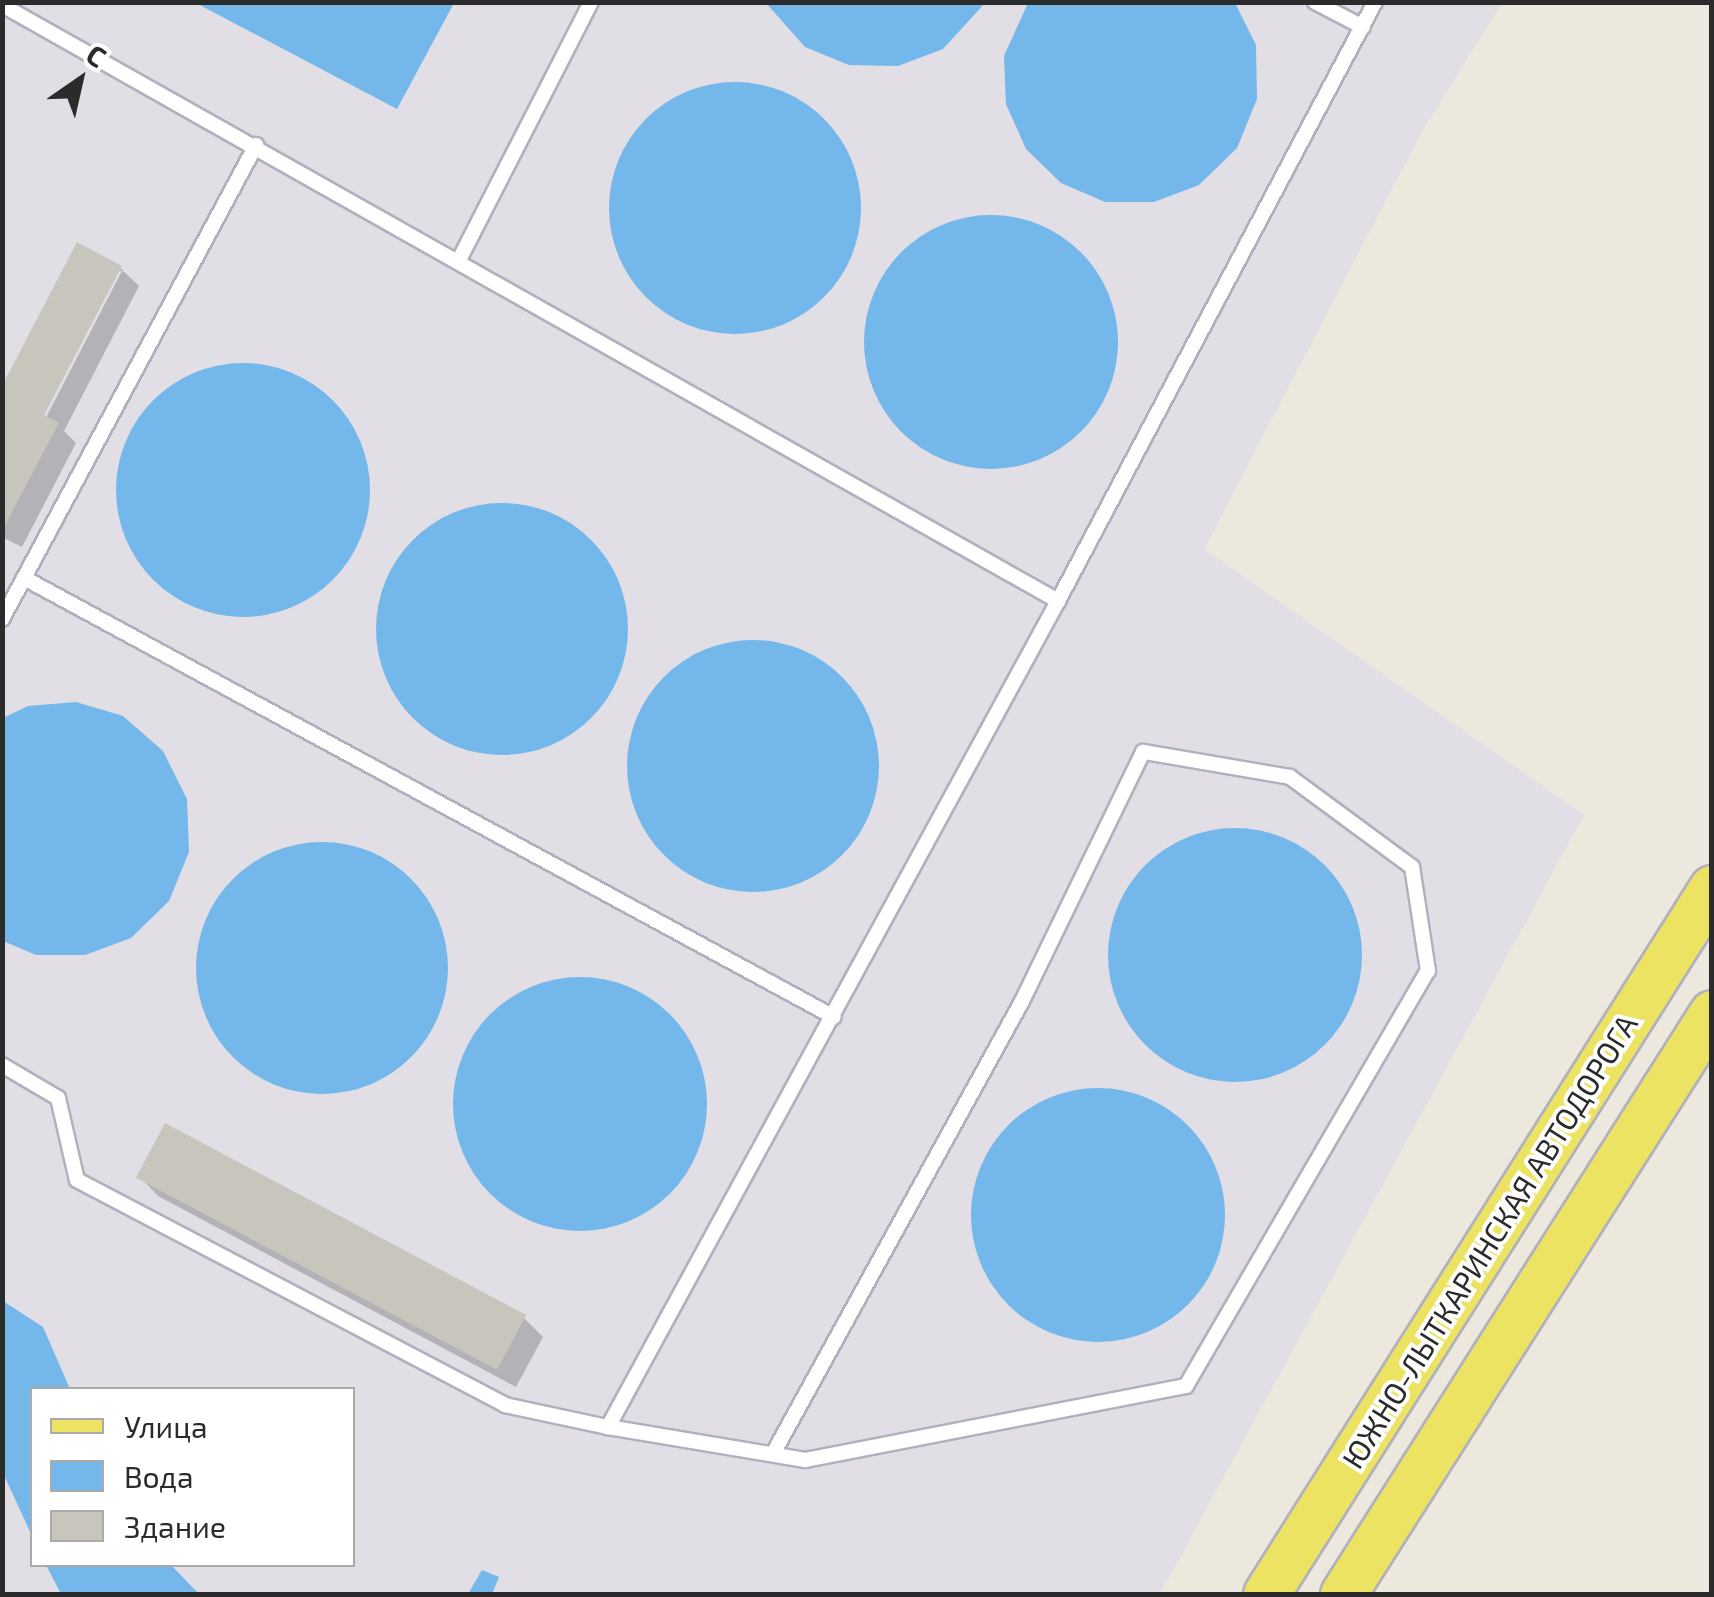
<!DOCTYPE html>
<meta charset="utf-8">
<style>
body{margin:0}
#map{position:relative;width:1714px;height:1597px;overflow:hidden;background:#ece8dd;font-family:"Exo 2",sans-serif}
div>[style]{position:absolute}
.industrial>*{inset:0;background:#e1dee5}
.water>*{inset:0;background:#74b7ea}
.round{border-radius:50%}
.shadow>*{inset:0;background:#0003}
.building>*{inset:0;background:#c8c6bc;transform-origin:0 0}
.roads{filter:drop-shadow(2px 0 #b1b1be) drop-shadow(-2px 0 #b1b1be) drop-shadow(0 2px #b1b1be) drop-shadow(0 -2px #b1b1be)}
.service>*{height:14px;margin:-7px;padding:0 7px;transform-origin:7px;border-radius:7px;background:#fff}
.primary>*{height:45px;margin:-22.5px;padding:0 22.5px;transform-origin:22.5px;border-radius:22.5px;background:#ece363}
span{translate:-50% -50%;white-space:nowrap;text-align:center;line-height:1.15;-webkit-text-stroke:8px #fff;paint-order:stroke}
.street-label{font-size:30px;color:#2b2b2b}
.frame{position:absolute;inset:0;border:5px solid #2b2b2b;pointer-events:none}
.legend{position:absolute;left:30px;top:1387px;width:325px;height:180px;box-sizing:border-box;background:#fff;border:2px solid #aaa;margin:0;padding:12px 18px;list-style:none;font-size:30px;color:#2b2b2b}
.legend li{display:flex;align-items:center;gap:20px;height:50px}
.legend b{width:50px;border:2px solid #aaa}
.north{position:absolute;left:30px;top:30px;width:100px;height:100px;-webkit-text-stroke:8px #fff;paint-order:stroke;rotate:34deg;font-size:28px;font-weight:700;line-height:40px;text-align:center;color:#2b2b2b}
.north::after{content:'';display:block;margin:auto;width:35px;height:45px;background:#2b2b2b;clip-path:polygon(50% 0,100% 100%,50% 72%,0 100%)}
</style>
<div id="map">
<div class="industrial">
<i style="clip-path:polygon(evenodd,3px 3px,1502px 3px,1420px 135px,1204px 549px,1584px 815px,1160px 1594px,3px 1594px,3px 3px,32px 1390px,352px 1390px,352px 1564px,32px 1564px,32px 1390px)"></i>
</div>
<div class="water">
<i style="clip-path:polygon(196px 3px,454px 2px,454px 3px,397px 109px)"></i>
<i style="clip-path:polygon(766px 3px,985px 3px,943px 49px,898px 66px,849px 65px,805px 47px)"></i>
<i style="clip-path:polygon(1028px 3px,1235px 3px,1256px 45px,1257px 99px,1237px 148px,1199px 185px,1154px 202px,1105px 202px,1061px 183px,1026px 149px,1006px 104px,1004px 56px)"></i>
<i class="round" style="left:609px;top:82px;width:252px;height:252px"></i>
<i class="round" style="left:864px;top:215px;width:254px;height:254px"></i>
<i class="round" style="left:116px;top:363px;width:254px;height:254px"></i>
<i class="round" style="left:376px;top:503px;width:252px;height:252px"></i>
<i class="round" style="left:627px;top:640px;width:252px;height:252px"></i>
<i style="clip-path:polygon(76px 702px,123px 716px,163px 751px,187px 799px,189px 852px,169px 901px,131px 938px,85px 955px,36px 955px,3px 941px,3px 718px,28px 706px)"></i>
<i class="round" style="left:1108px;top:828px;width:254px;height:254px"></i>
<i class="round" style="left:196px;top:842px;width:252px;height:252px"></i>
<i class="round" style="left:453px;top:977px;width:254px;height:254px"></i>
<i class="round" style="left:971px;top:1088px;width:254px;height:254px"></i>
<i style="clip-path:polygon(3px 1301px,43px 1327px,70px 1389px,32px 1390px,32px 1536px,3px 1473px)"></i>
<i style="clip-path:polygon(46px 1565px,171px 1565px,199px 1594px,61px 1594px)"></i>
<i style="clip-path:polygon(482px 1570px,499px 1577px,492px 1594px,468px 1594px)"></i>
</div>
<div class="shadow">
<i style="clip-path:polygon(evenodd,78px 246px,120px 268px,139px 286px,64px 431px,76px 443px,22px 547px,2px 537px,2px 391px,78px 246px,116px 271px,122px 271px,41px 427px,36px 425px,116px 271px)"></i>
<i style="clip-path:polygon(140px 1177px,524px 1318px,543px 1337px,516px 1387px,158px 1196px)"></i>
</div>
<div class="building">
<i style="clip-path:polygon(77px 242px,122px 266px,44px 415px,59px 423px,2px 531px,2px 386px)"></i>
<i style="left:165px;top:1123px;width:409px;height:62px;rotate:28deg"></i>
</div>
<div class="roads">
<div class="service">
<i style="left:1315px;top:2px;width:54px;rotate:27.5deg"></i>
<i style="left:2px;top:5px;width:1213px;rotate:29.44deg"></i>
<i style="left:1058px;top:601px;width:941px;rotate:118.58deg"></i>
<i style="left:608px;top:1427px;width:200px;rotate:9.5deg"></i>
<i style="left:805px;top:1460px;width:388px;rotate:-11deg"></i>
<i style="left:1186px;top:1386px;width:480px;rotate:-59.8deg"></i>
<i style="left:1428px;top:971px;width:105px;rotate:-98.7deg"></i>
<i style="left:1412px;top:867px;width:152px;rotate:-143.6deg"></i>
<i style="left:1290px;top:777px;width:149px;rotate:-170.3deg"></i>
<i style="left:1143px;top:752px;width:279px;rotate:115.9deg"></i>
<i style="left:1021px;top:1003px;width:512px;rotate:118.82deg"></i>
<i style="left:459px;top:260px;width:290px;rotate:-62.9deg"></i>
<i style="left:24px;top:578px;width:921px;rotate:28.46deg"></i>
<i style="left:1058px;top:601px;width:678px;rotate:-62.11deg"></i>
<i style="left:2px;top:619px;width:538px;rotate:-61.81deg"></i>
<i style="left:2px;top:1065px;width:65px;rotate:30.5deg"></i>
<i style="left:58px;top:1098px;width:84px;rotate:77deg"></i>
<i style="left:77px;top:1180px;width:484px;rotate:27.7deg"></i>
<i style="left:505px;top:1405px;width:105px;rotate:12.1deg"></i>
</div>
<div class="primary">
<i style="left:1266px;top:1594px;width:835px;rotate:-57.72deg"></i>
<i style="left:1343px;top:1594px;width:688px;rotate:-57.58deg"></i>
</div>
</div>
<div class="street-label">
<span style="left:1489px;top:1241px;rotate:-58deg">ЮЖНО-ЛЫТКАРИНСКАЯ АВТОДОРОГА</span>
</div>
<div class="frame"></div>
<ul class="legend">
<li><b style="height:12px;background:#ece363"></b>Улица</li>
<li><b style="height:28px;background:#74b7ea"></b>Вода</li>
<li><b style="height:28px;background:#c8c6bc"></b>Здание</li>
</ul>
<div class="north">С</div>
</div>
